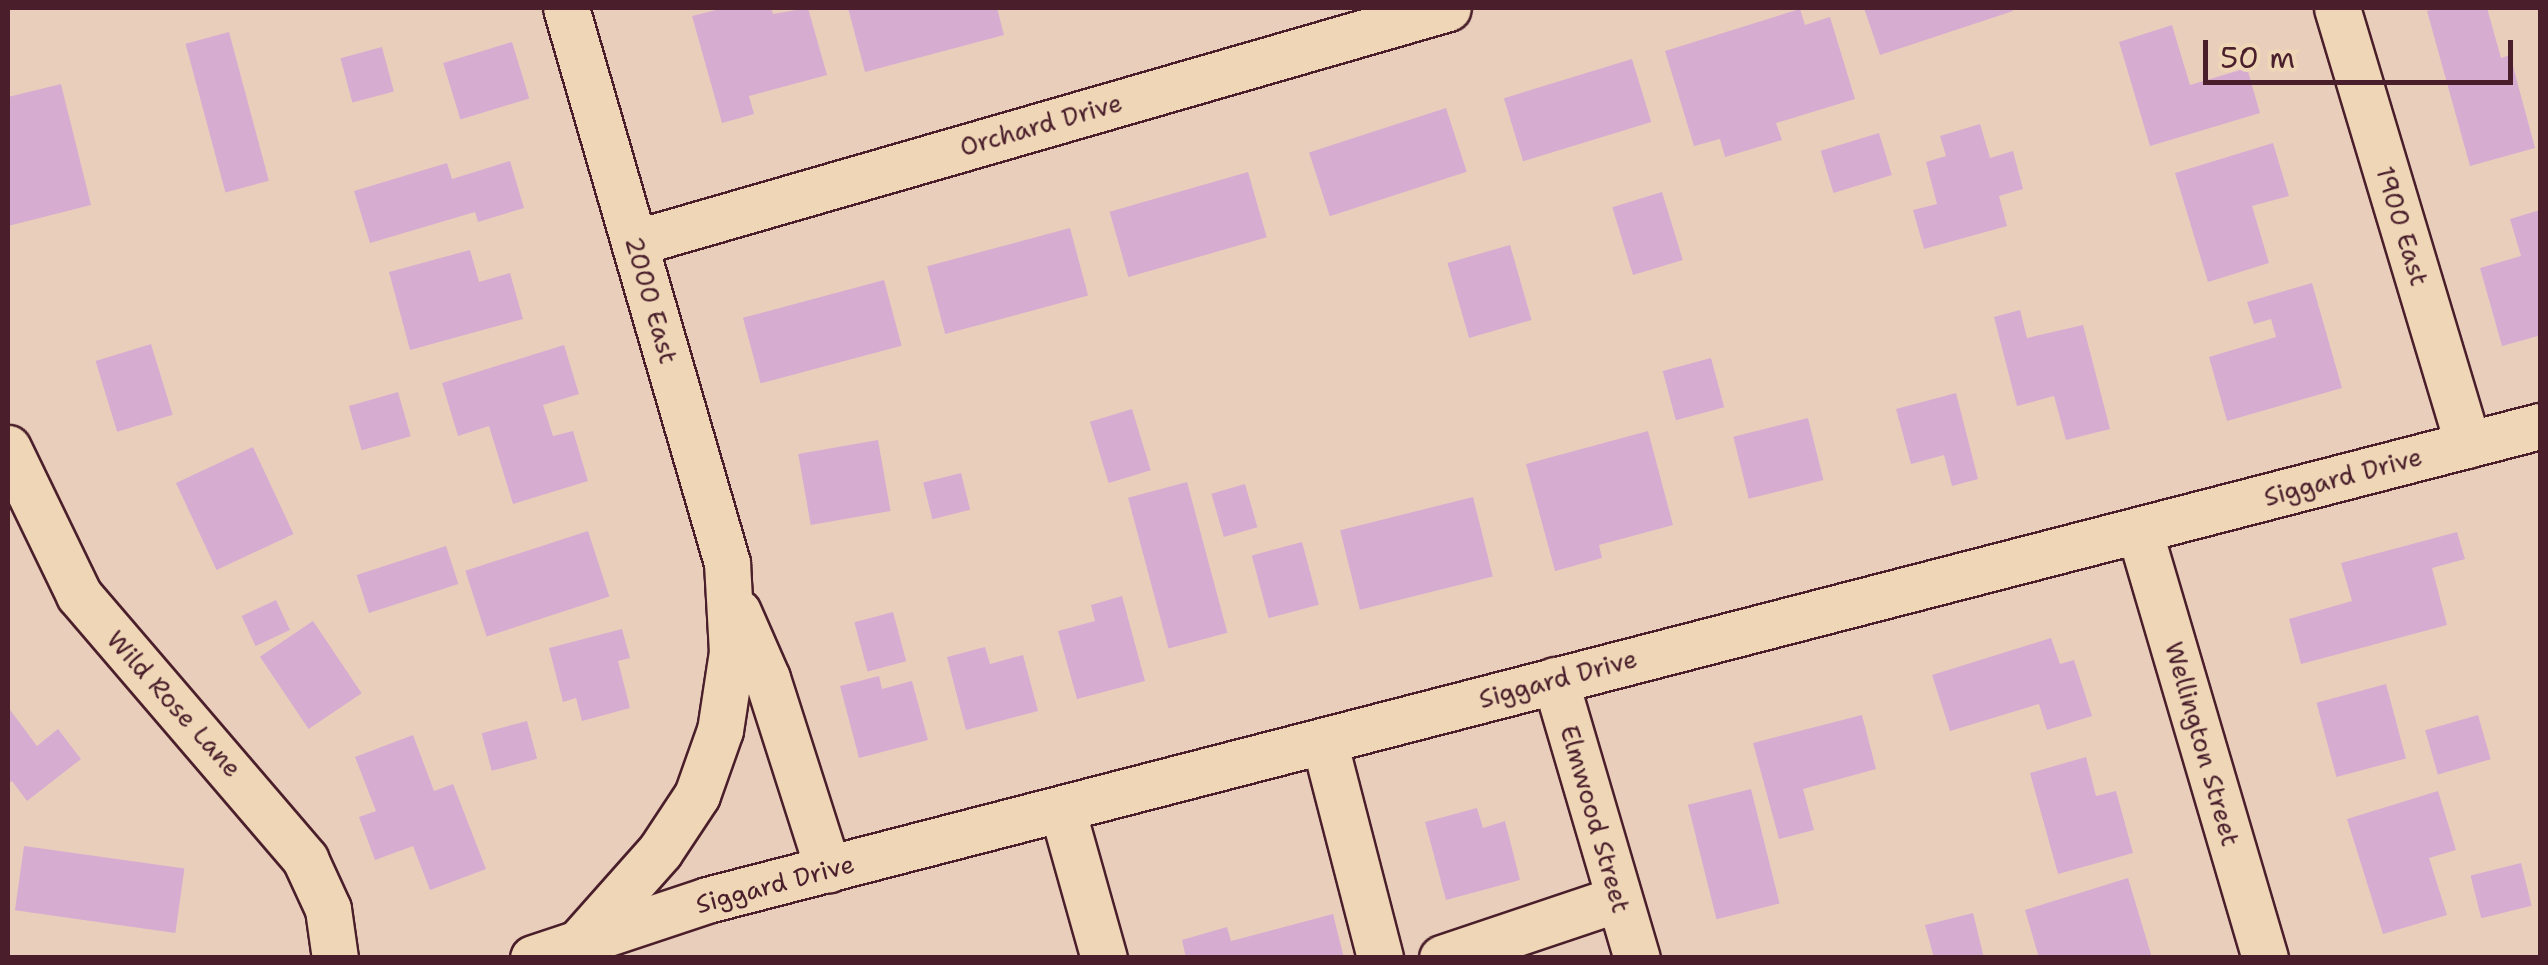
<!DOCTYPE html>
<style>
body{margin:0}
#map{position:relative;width:2548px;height:965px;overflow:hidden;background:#eacebc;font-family:"Shantell Sans",sans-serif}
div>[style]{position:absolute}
.building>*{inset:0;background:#d7acd1;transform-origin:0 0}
.roads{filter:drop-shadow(2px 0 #4a1f2b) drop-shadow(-2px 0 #4a1f2b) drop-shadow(0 2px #4a1f2b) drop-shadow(0 -2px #4a1f2b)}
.minor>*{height:45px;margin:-22.5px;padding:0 22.5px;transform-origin:22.5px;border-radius:22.5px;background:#efd6b7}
span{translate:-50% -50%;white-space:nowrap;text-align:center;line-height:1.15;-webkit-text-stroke:10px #efd6b7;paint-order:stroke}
.street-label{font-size:25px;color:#4a1f2b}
.frame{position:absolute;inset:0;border:10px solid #4a1f2b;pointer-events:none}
.scale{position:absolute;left:2203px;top:40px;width:310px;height:45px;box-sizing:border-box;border:5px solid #4a1f2b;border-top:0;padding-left:12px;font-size:30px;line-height:35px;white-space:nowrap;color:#4a1f2b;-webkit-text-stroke:8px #efd6b7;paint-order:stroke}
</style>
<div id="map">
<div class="building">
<i style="clip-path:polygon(724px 8px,771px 8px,773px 14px,808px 8px,827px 75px,749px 96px,754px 114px,722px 123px,692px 16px)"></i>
<i style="clip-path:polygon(848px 8px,997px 8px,1004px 35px,865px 72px)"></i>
<i style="clip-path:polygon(1864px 8px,2011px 8px,2013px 11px,1880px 55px)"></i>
<i style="clip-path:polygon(2440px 8px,2487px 8px,2501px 58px,2510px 55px,2535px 148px,2470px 166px,2427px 11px)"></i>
<i style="clip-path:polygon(1800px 9px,1805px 25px,1830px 17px,1855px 99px,1776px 123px,1782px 140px,1725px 157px,1720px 139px,1694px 146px,1665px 51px)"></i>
<i style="clip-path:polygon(2172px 25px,2190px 85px,2247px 68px,2260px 113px,2150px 146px,2119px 42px)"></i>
<i style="left:229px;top:32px;width:154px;height:45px;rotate:75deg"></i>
<i style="left:512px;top:42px;width:59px;height:72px;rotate:73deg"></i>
<i style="left:382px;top:47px;width:46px;height:43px;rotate:75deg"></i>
<i style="left:1632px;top:59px;width:66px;height:134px;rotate:73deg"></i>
<i style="clip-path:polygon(61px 84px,91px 205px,8px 226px,8px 97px)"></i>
<i style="left:1446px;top:108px;width:67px;height:144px;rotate:72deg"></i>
<i style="clip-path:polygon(1980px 124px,1990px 158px,2013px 151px,2023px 189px,1999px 196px,2007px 226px,1924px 249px,1913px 210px,1937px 204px,1926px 162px,1946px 156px,1940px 136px)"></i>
<i style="left:1879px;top:133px;width:44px;height:61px;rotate:73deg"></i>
<i style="clip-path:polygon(2273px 143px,2289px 196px,2252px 206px,2269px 263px,2208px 282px,2175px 173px)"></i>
<i style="clip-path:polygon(510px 161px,524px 208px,478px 222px,475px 212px,370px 243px,354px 191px,447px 163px,452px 179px)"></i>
<i style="left:1248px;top:172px;width:68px;height:144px;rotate:74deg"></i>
<i style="left:1662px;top:192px;width:71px;height:52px;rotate:73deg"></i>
<i style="clip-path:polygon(2540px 210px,2538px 336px,2502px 346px,2480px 268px,2521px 256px,2510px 219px)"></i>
<i style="left:1070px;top:228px;width:70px;height:148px;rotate:75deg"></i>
<i style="left:1510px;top:245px;width:78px;height:65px;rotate:74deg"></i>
<i style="clip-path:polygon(470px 250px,479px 282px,510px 273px,523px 319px,410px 350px,389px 272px)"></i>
<i style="left:884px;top:280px;width:68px;height:146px;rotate:75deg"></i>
<i style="clip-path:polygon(2312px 283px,2342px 388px,2227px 421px,2209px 357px,2276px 337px,2271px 319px,2254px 324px,2247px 302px)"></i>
<i style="clip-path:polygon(2020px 310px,2027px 338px,2083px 325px,2110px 429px,2066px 440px,2054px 396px,2017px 406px,1994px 317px)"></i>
<i style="left:151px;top:344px;width:74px;height:58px;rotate:73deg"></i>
<i style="clip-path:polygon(564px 345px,579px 394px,543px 405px,553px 436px,573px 431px,588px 481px,513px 504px,489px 426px,458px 436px,442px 383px)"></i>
<i style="left:1711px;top:358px;width:51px;height:50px;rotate:75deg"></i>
<i style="left:398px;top:392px;width:46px;height:51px;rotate:74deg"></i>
<i style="clip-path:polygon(1956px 393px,1978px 479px,1952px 486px,1944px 455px,1911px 464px,1896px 409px)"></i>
<i style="left:1132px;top:409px;width:64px;height:44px;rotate:73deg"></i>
<i style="left:1808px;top:418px;width:64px;height:77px;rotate:76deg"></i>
<i style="clip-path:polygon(1648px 431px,1673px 525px,1599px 545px,1602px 558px,1555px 571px,1526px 464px)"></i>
<i style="left:878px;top:440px;width:72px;height:81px;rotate:80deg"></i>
<i style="left:253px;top:447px;width:96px;height:85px;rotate:65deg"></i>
<i style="left:961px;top:473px;width:38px;height:39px;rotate:76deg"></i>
<i style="left:1187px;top:482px;width:156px;height:61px;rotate:75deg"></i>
<i style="left:1245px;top:484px;width:45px;height:35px;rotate:74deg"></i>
<i style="left:1473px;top:497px;width:82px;height:137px;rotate:76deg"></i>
<i style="left:588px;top:531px;width:69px;height:129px;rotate:72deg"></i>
<i style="clip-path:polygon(2457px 532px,2465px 559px,2432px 568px,2447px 625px,2301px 664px,2289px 619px,2352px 601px,2341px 563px)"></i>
<i style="left:1302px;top:542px;width:65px;height:52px;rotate:75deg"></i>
<i style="left:446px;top:546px;width:40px;height:94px;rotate:72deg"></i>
<i style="clip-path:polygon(1122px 596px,1145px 681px,1077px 699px,1058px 631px,1095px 621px,1091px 605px)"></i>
<i style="left:276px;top:600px;width:33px;height:38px;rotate:65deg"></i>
<i style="left:893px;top:612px;width:51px;height:40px;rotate:75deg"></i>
<i style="left:313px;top:621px;width:87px;height:64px;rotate:56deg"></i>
<i style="clip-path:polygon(622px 629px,630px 658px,618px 661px,630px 708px,582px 721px,576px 698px,563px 702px,549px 648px)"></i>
<i style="clip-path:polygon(2051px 638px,2060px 664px,2074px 660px,2092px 716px,2047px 730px,2039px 704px,1950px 731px,1932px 675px)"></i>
<i style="clip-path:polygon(985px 647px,990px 664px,1023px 655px,1038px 711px,966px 730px,947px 657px)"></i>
<i style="clip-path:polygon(879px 676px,882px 689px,912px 681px,928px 740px,859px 758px,840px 686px)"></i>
<i style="left:2386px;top:684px;width:77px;height:72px;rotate:75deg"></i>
<i style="clip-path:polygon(8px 707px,37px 746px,58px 729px,81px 759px,27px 801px,12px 781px,8px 784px)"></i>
<i style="clip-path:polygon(1862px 715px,1876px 769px,1803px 789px,1814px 830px,1779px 839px,1753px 743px)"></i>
<i style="left:2478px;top:715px;width:46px;height:55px;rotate:74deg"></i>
<i style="left:527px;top:721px;width:39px;height:47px;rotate:75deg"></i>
<i style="clip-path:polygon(413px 735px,434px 791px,453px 784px,486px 869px,430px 890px,413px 846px,375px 860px,359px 817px,376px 811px,355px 757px)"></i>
<i style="clip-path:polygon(2086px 757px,2096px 796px,2116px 791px,2133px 853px,2058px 874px,2030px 773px)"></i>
<i style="left:1751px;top:789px;width:118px;height:65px;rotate:76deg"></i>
<i style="clip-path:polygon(2438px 791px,2456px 850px,2429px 858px,2447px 915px,2383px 934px,2347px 819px)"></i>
<i style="clip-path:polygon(1477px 808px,1483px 828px,1505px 821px,1520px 880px,1446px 900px,1425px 822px)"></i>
<i style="left:24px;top:846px;width:162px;height:65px;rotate:8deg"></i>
<i style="left:2521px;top:863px;width:44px;height:52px;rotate:76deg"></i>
<i style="clip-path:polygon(2128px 878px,2152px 958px,2039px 958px,2025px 910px)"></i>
<i style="clip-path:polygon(1973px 913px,1984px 958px,1934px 958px,1925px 925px)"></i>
<i style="clip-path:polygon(1333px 914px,1344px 958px,1186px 958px,1182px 940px,1227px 927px,1231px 941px)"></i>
</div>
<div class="roads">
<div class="minor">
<i style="left:566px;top:8px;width:578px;rotate:73.82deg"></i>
<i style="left:727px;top:563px;width:89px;rotate:86.8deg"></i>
<i style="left:732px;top:652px;width:79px;rotate:98.7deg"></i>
<i style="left:720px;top:730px;width:69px;rotate:109.5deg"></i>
<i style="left:697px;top:795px;width:67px;rotate:123.5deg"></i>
<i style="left:660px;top:851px;width:120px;rotate:131.6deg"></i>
<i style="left:2337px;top:8px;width:456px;rotate:73.3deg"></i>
<i style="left:634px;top:243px;width:847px;rotate:-16.1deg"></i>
<i style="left:8px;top:448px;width:163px;rotate:64.2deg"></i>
<i style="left:79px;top:595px;width:348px;rotate:49.4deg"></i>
<i style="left:305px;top:859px;width:55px;rotate:65.3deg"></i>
<i style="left:328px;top:909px;width:49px;rotate:81.9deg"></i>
<i style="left:2139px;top:530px;width:446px;rotate:73.6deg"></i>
<i style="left:738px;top:612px;width:72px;rotate:66.3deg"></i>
<i style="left:767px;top:678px;width:201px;rotate:72.3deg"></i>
<i style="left:1555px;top:680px;width:290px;rotate:73.6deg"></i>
<i style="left:1324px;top:741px;width:224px;rotate:75.5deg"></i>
<i style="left:1062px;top:809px;width:155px;rotate:74.3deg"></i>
<i style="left:533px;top:958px;width:183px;rotate:-18.4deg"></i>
<i style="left:707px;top:900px;width:1893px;rotate:-14.5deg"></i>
<i style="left:1442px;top:958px;width:185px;rotate:-18.6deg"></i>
</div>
</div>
<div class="street-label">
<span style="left:1041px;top:125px;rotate:-16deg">Orchard Drive</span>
<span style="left:2402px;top:226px;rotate:73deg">1900 East</span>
<span style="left:651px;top:300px;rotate:74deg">2000 East</span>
<span style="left:2343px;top:477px;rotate:-15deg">Siggard Drive</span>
<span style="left:1558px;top:679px;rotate:-15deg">Siggard Drive</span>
<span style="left:174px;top:704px;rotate:48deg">Wild Rose Lane</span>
<span style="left:2202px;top:744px;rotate:74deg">Wellington Street</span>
<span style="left:1595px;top:819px;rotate:74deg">Elmwood Street</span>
<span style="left:775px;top:884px;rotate:-15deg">Siggard Drive</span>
</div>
<div class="frame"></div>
<div class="scale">50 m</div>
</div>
